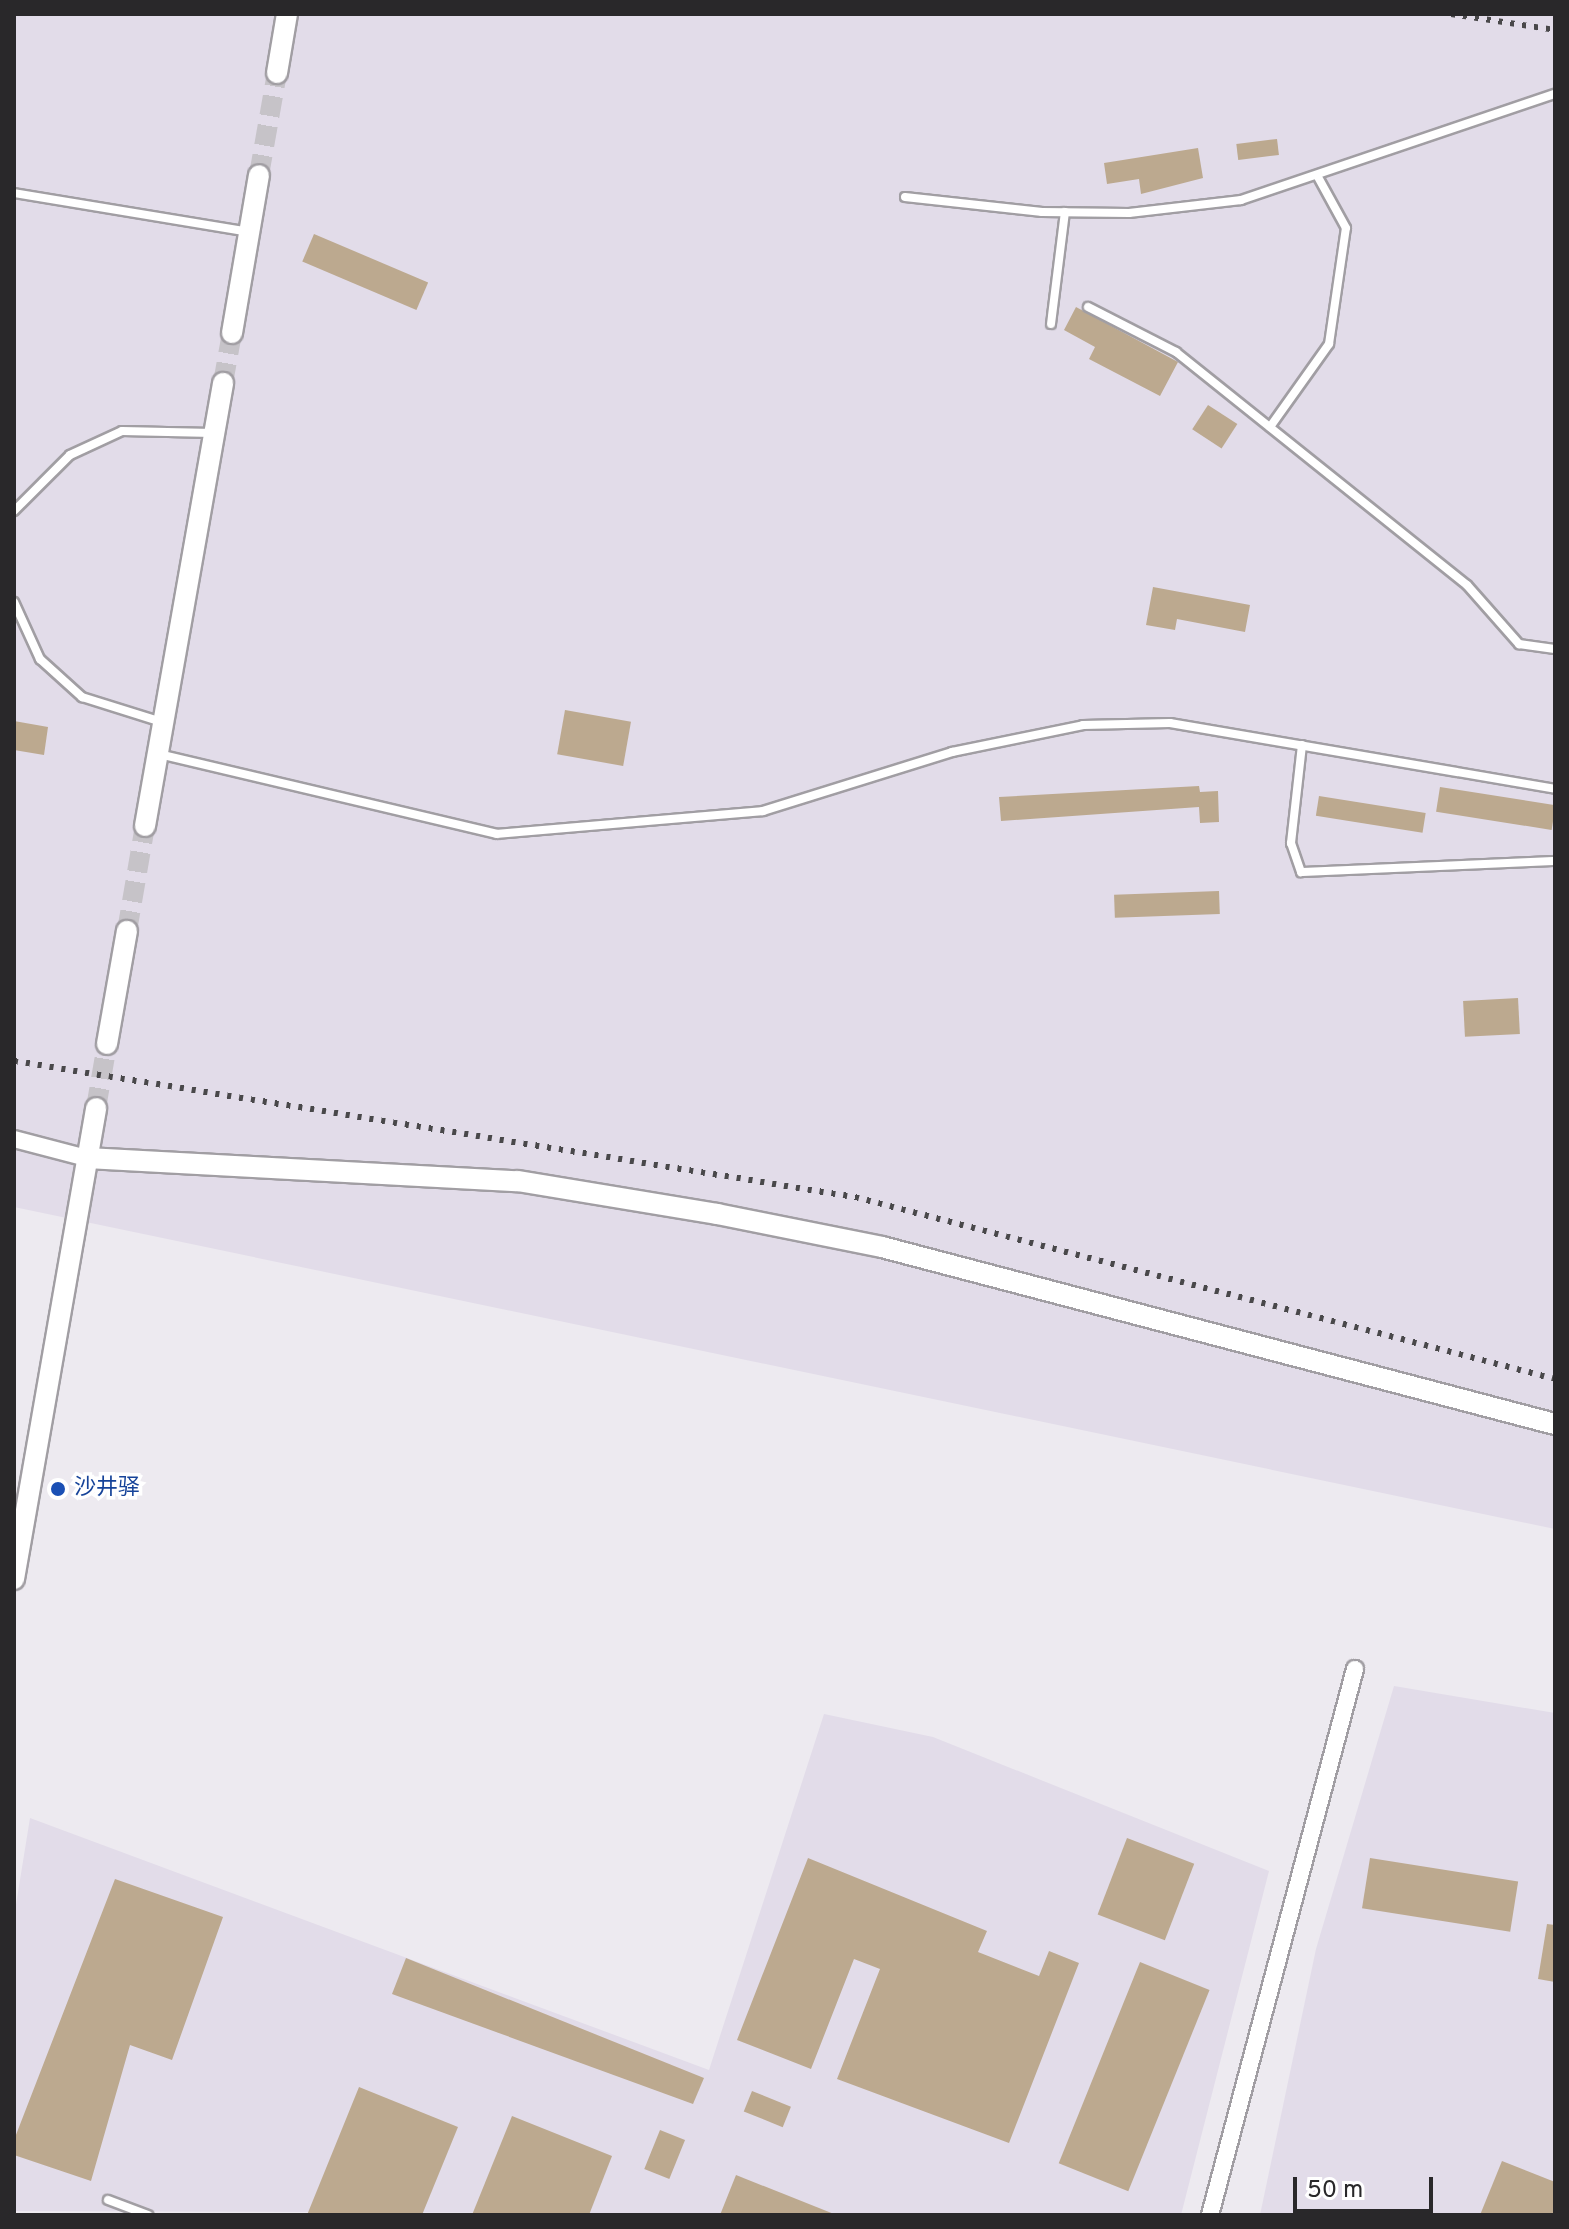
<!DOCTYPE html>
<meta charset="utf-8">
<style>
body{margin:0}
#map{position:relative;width:1569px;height:2229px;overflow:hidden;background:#edeaf0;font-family:Overpass,"Noto Sans SC",sans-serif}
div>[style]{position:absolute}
.built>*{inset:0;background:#e2dce9}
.building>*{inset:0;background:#bca98f;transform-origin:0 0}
.tertiary-tunnel>*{height:20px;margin-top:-10px;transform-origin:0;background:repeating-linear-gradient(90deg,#c6c3c8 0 20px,transparent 0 30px)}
.roads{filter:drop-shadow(2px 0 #a19ea3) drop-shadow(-2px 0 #a19ea3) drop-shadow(0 2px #a19ea3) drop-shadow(0 -2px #a19ea3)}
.service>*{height:8px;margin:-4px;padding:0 4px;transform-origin:4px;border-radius:4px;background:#fff}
.minor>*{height:16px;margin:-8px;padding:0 8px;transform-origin:8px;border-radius:8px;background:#fff}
.tertiary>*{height:20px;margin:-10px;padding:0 10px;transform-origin:10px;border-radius:10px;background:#fff}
.rail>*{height:6px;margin-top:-3px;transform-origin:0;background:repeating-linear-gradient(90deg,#49484a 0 4px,transparent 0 12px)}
.dots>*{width:22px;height:22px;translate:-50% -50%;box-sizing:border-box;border:4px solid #fff;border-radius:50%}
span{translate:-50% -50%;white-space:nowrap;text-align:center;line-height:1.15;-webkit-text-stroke:7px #fff;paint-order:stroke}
.transit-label{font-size:22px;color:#164399}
.left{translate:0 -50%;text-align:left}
.frame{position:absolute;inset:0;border:16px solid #29282a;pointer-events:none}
.scale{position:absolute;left:1293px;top:2177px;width:140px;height:36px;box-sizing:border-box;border:4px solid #29282a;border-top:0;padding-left:10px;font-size:24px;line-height:28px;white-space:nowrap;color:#29282a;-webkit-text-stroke:6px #fff;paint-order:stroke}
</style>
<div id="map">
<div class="built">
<i style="clip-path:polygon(14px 14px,1555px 14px,1555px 1529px,14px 1207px)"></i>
<i style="clip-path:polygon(1394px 1686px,1555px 1713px,1555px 2215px,1260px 2215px,1316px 1949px)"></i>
<i style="clip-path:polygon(824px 1714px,933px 1737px,1269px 1871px,1181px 2215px,14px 2211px,14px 1917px,30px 1818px,709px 2070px)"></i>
</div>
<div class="building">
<i style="left:1277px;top:139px;width:16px;height:41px;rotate:83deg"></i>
<i style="clip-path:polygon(1198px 148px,1203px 178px,1141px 194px,1139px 179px,1107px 184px,1104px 163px)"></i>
<i style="left:314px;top:234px;width:124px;height:30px;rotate:23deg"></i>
<i style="clip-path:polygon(1076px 307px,1178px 362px,1160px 396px,1089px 359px,1095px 347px,1064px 330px)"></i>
<i style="left:1208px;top:405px;width:35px;height:29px;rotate:33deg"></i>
<i style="clip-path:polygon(1153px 587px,1250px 605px,1245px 632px,1177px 619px,1175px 630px,1146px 625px)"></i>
<i style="left:565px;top:710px;width:67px;height:45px;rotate:10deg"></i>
<i style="clip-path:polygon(14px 721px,48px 727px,44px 755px,14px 750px)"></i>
<i style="clip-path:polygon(1199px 786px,1200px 792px,1218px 791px,1219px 822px,1200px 823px,1199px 807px,1001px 821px,999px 797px)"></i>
<i style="left:1440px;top:787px;width:117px;height:25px;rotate:9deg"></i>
<i style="left:1319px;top:796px;width:108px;height:20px;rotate:9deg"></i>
<i style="left:1219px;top:891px;width:23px;height:105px;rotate:88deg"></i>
<i style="left:1518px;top:998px;width:36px;height:55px;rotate:87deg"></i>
<i style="left:1127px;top:1838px;width:72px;height:82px;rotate:21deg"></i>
<i style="clip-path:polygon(808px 1858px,987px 1931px,978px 1952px,1039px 1976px,1049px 1951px,1079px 1963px,1009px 2143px,837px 2079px,880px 1969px,854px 1959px,811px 2069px,737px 2040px)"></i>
<i style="left:1370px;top:1858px;width:150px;height:51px;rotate:9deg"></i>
<i style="clip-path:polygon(115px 1879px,223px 1917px,172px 2060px,130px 2045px,91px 2181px,14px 2155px,14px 2140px)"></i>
<i style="clip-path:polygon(1547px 1924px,1555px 1925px,1555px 1982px,1538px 1979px)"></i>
<i style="clip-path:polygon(406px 1958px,704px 2078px,693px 2104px,392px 1994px)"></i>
<i style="left:1140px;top:1962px;width:75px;height:217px;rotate:22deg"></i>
<i style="clip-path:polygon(359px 2087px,458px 2127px,422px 2215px,307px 2215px)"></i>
<i style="left:752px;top:2091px;width:42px;height:22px;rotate:22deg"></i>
<i style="clip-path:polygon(512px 2116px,612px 2156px,589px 2215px,472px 2215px)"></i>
<i style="left:660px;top:2130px;width:27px;height:42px;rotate:22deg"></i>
<i style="clip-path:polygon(1502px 2161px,1555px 2182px,1555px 2215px,1480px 2215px)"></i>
<i style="clip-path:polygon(736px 2175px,834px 2214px,834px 2215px,720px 2215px)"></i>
</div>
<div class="tertiary-tunnel">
<i style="left:259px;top:175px;width:104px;rotate:-80deg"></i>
<i style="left:223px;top:383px;width:51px;rotate:-79.8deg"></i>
<i style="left:127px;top:931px;width:107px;rotate:-80.3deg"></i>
<i style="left:96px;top:1108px;width:65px;rotate:-80.2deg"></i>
</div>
<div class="roads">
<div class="service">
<i style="left:14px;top:193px;width:238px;rotate:9.4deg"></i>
<i style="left:905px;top:197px;width:138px;rotate:6.2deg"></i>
<i style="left:1042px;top:212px;width:87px;rotate:0.7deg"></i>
<i style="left:1129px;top:213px;width:113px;rotate:-6.6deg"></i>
<i style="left:1241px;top:200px;width:331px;rotate:-18.7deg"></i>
<i style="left:1088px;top:307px;width:99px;rotate:27.1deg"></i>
<i style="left:1176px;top:352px;width:373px;rotate:38.7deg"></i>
<i style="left:1467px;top:585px;width:79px;rotate:48.6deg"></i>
<i style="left:1519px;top:644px;width:36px;rotate:8deg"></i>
<i style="left:1051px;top:324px;width:113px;rotate:-82.9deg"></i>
<i style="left:1270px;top:427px;width:102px;rotate:-54.6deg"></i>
<i style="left:1329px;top:344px;width:117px;rotate:-81.7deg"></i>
<i style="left:1346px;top:228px;width:58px;rotate:-118.8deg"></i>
<i style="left:14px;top:511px;width:79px;rotate:-45deg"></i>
<i style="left:70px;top:455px;width:57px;rotate:-24.8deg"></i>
<i style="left:122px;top:431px;width:91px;rotate:1.3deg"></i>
<i style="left:14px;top:602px;width:63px;rotate:65.5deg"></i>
<i style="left:40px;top:659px;width:57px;rotate:42.1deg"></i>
<i style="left:82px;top:697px;width:84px;rotate:17.4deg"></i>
<i style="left:1302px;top:745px;width:99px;rotate:96.4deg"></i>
<i style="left:1291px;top:843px;width:31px;rotate:71deg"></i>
<i style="left:1301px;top:872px;width:254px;rotate:-2.5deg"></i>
<i style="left:159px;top:754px;width:347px;rotate:13.3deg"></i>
<i style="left:497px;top:834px;width:267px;rotate:-4.9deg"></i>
<i style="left:763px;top:811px;width:198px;rotate:-17.3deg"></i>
<i style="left:952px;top:752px;width:134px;rotate:-11.6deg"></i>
<i style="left:1083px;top:725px;width:87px;rotate:-1.3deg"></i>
<i style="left:1170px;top:723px;width:391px;rotate:9.7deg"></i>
<i style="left:108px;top:2200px;width:43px;rotate:20.6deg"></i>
</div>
<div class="minor">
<i style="left:14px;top:1139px;width:75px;rotate:14.6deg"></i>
<i style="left:1210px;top:2215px;width:565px;rotate:-75.13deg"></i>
</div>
<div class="tertiary">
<i style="left:277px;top:73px;width:60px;rotate:-80.4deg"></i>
<i style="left:232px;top:333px;width:160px;rotate:-80.3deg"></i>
<i style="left:145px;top:826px;width:450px;rotate:-80deg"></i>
<i style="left:107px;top:1044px;width:115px;rotate:-80deg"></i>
<i style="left:87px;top:1158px;width:432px;rotate:3.1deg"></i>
<i style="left:518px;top:1181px;width:202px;rotate:9.4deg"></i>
<i style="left:717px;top:1214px;width:168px;rotate:11.3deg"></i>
<i style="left:882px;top:1247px;width:696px;rotate:14.74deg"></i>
<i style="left:14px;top:1579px;width:478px;rotate:-80.1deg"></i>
</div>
</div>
<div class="rail">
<i style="left:1451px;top:14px;width:105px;rotate:8.7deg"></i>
<i style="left:14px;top:1061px;width:852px;rotate:9.19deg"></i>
<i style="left:855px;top:1197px;width:723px;rotate:14.57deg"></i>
</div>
<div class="dots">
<i style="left:58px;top:1489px;background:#1a4fb4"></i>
</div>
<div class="transit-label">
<span class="left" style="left:74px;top:1489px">沙井驿</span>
</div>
<div class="frame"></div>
<div class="scale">50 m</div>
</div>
